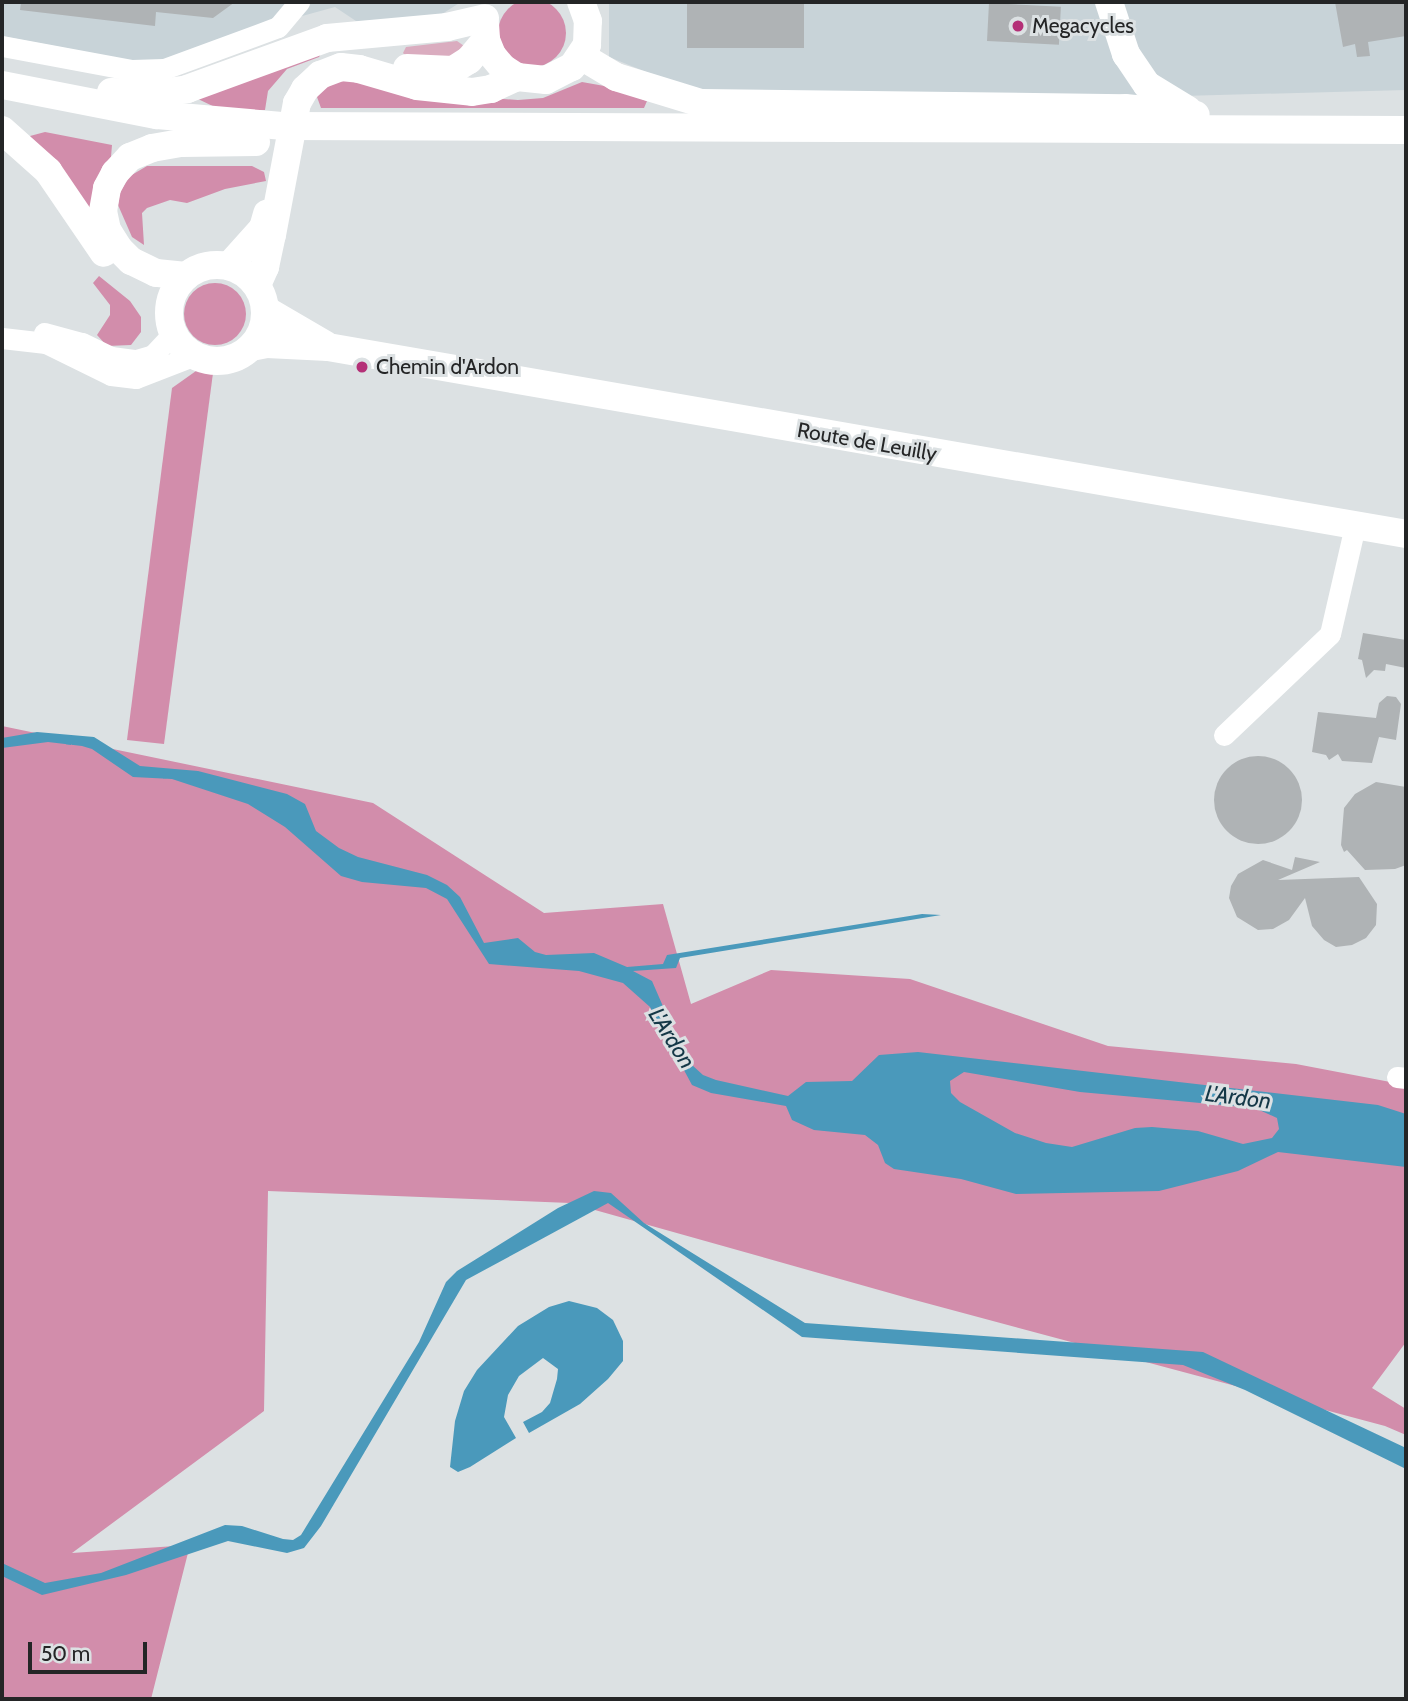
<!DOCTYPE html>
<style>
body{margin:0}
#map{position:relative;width:1408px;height:1701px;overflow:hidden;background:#dce1e3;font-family:Cabin,sans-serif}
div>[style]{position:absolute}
.built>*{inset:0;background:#c8d3d8}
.green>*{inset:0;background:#daacbf}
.forest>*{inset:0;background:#d28dab}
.round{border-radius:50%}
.water>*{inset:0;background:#4a99bb}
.building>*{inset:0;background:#afb3b5;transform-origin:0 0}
.minor>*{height:21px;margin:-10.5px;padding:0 10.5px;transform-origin:10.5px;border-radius:10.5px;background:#fff}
.major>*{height:28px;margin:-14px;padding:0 14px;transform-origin:14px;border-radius:14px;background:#fff}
.major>.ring{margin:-14px;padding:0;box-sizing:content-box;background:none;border:28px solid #fff;border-radius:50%}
.dots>*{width:19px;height:19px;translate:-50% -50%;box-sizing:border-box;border:4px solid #dce1e3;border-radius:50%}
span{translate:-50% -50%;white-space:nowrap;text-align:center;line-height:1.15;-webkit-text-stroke:6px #dce1e3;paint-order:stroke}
.poi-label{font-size:21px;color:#242526}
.left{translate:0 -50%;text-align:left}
.street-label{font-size:21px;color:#242526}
.water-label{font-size:23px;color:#143847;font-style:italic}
.frame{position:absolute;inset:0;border:4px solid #242526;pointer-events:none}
.scale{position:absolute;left:28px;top:1642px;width:119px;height:32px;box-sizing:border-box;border:4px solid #242526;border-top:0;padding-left:9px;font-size:21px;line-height:24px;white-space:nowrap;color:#242526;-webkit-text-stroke:5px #dce1e3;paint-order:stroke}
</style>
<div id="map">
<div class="built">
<i style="clip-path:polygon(2px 2px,461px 2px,434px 19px,356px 21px,335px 7px,273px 24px,172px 60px,127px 60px,2px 36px)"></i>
<i style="clip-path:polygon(609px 2px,1406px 2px,1406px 90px,1146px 97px,706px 96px,609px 57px)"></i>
</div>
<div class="green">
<i style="clip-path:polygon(457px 41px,467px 48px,460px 56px,410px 61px,403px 53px,406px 47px)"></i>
</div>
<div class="forest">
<i class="round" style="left:498px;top:-1px;width:68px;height:68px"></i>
<i style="clip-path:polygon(324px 49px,319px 57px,287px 69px,268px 91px,265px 110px,221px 110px,198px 99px)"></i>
<i style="clip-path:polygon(348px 75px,387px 90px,518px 100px,543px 98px,582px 82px,610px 87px,647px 101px,644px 108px,321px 108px,317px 97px,321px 85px)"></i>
<i style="clip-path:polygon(45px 132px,112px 145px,111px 157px,100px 174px,90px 217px,34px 151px,30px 136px)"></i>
<i style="clip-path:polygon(147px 166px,252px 166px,264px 172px,266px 181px,225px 189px,187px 203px,170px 200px,147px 208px,142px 213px,144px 245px,132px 237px,118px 205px,120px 192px,130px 176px)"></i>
<i style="clip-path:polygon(99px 276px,130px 301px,141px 317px,141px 332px,131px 345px,107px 346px,97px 335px,110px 315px,110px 305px,93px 283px)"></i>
<i class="round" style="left:184px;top:283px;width:62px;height:62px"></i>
<i style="clip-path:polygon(196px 371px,213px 373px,164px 744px,127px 740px,172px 388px)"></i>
<i style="clip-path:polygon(2px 726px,373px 803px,544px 913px,663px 904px,691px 1004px,771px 970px,910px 979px,1108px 1046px,1296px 1064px,1406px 1085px,1406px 1342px,1372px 1388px,1406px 1409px,1406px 1435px,1385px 1426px,911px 1299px,570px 1203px,268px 1191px,264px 1411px,72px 1553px,190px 1545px,151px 1699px,2px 1699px)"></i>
</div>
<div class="water">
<i style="clip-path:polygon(evenodd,37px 732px,94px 737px,140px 766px,198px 771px,287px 794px,305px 804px,316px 831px,339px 848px,358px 857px,427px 875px,447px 885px,460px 897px,484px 943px,518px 938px,535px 952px,546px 955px,594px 953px,627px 967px,663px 964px,667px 955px,922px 914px,941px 915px,680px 958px,676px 968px,633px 971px,652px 981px,682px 1050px,692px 1065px,703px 1075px,716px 1080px,788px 1096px,806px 1082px,852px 1081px,879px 1055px,918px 1052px,1378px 1105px,1406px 1114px,1406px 1167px,1278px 1152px,1238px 1171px,1159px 1191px,1016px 1194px,961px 1179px,894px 1169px,885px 1163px,878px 1145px,865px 1135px,814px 1130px,792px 1120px,786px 1106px,711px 1093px,692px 1085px,650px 1007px,623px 983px,579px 971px,489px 964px,447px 899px,426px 888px,362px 882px,341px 876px,285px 827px,248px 804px,172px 779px,133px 777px,92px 749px,82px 746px,48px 742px,2px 748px,2px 738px,37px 732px,964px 1072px,1080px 1092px,1255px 1108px,1277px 1118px,1279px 1129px,1272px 1138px,1243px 1144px,1198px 1131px,1152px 1127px,1135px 1128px,1072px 1147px,1046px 1143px,1015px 1133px,960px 1102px,951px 1093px,950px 1081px,964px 1072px)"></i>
<i style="clip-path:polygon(594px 1191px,611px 1193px,644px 1223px,805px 1323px,1203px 1352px,1406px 1448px,1406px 1469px,1245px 1390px,1183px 1365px,802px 1337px,608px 1203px,466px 1280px,321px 1526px,304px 1548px,287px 1553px,228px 1541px,126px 1575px,42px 1595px,2px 1576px,2px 1563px,45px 1583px,101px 1573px,225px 1525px,242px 1526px,283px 1539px,293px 1540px,301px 1535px,419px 1342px,446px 1282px,457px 1271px,558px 1208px)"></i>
<i style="clip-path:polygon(569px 1301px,597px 1308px,613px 1320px,623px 1341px,623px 1361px,608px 1379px,580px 1404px,529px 1433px,523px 1422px,542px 1412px,550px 1403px,557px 1379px,558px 1369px,543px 1358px,519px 1376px,508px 1395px,504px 1417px,516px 1438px,470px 1467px,458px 1472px,450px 1467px,455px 1421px,464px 1391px,477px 1370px,518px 1326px,549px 1307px)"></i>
</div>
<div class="building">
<i style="clip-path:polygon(21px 2px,235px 2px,213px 18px,156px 12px,155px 26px,20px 10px)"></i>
<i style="left:687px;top:2px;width:117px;height:46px"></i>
<i style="clip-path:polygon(1335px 2px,1406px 2px,1406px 36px,1368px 42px,1370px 56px,1357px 57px,1355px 44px,1343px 47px)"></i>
<i style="left:989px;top:3px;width:72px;height:38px;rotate:3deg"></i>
<i style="clip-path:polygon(1363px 633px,1406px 640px,1406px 668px,1386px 664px,1385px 671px,1374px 670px,1366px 678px,1362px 660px,1358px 659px)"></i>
<i style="clip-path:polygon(1387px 696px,1396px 697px,1401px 704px,1396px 740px,1379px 737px,1372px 763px,1342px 761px,1338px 754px,1329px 760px,1326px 755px,1312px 752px,1318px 712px,1376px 718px,1379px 703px)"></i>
<i class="round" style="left:1214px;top:756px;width:88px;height:88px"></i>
<i style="clip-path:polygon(1376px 782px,1406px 787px,1406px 865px,1395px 869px,1365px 870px,1347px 850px,1344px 852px,1341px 845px,1344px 808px,1355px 794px)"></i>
<i style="clip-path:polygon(1295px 857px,1320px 862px,1278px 880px,1359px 877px,1377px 904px,1376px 925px,1366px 938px,1352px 945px,1336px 947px,1324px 940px,1312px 926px,1305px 898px,1289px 920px,1273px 929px,1258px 930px,1237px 917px,1229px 898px,1231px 886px,1238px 874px,1263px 860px,1292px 870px)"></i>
</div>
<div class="minor">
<i style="left:2px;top:46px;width:132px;rotate:10.5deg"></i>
<i style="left:132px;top:70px;width:32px;rotate:-2deg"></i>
<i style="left:164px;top:69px;width:121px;rotate:-20.2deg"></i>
<i style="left:278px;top:27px;width:33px;rotate:-50deg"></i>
<i style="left:44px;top:333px;width:39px;rotate:15deg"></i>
<i style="left:82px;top:343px;width:32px;rotate:26deg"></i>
<i style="left:111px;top:357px;width:25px;rotate:7deg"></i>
<i style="left:136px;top:360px;width:18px;rotate:-16deg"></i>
<i style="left:153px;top:355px;width:22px;rotate:-47deg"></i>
<i style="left:168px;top:339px;width:12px;rotate:-70deg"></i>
<i style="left:2px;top:338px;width:44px;rotate:6.5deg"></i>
<i style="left:46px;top:343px;width:72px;rotate:26.2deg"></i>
<i style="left:111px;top:375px;width:25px;rotate:7deg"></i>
<i style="left:136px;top:378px;width:63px;rotate:-21.3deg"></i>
<i style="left:1224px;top:735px;width:146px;rotate:-43.6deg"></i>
<i style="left:1330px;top:634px;width:111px;rotate:-77deg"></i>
<i style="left:1397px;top:1077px;width:9px;rotate:6deg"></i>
</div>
<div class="major">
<i style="left:1109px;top:2px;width:55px;rotate:71.9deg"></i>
<i style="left:1126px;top:54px;width:37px;rotate:56deg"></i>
<i style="left:1147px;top:85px;width:48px;rotate:31.4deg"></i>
<i style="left:485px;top:24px;width:16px;rotate:86deg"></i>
<i style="left:486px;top:40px;width:16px;rotate:68deg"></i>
<i style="left:492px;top:55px;width:17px;rotate:50deg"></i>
<i style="left:503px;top:68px;width:17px;rotate:33deg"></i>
<i style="left:517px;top:77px;width:29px;rotate:6deg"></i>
<i style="left:546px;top:80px;width:29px;rotate:-27deg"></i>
<i style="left:572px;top:67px;width:27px;rotate:-56deg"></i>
<i style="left:587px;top:45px;width:24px;rotate:-88deg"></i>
<i style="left:588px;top:21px;width:20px;rotate:-110deg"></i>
<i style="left:581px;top:56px;width:41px;rotate:31deg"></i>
<i style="left:616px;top:77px;width:89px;rotate:17deg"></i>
<i style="left:701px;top:103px;width:424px;rotate:0.7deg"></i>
<i style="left:1125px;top:108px;width:71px;rotate:5.6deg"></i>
<i style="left:407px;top:68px;width:46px;rotate:2.5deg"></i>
<i style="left:453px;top:70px;width:19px;rotate:-32deg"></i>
<i style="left:469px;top:60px;width:26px;rotate:-50deg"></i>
<i style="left:2px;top:85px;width:158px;rotate:11deg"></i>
<i style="left:157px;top:115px;width:125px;rotate:5deg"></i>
<i style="left:282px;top:126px;width:1124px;rotate:0.2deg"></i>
<i style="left:111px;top:92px;width:49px;rotate:1.2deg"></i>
<i style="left:160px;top:93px;width:27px;rotate:-8deg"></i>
<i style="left:187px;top:89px;width:149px;rotate:-20deg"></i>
<i style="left:327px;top:38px;width:121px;rotate:-5.2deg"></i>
<i style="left:447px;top:27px;width:39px;rotate:-13deg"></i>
<i style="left:2px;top:130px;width:62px;rotate:41.7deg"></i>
<i style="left:48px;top:171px;width:99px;rotate:55.7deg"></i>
<i class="ring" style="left:169px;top:265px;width:68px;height:68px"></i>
<i style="left:229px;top:266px;width:51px;rotate:-48.2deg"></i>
<i style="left:263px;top:228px;width:15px;rotate:-74deg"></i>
<i style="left:186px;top:276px;width:30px;rotate:-174deg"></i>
<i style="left:156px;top:273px;width:28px;rotate:-154deg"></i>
<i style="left:131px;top:261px;width:17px;rotate:-135deg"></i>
<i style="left:119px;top:249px;width:22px;rotate:-122deg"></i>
<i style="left:107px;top:230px;width:19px;rotate:-102deg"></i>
<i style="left:103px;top:211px;width:23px;rotate:-80deg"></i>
<i style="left:107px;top:188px;width:17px;rotate:-62deg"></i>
<i style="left:115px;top:173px;width:22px;rotate:-47deg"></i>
<i style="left:130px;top:157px;width:24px;rotate:-22deg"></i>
<i style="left:152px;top:148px;width:29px;rotate:-10deg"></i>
<i style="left:181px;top:143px;width:75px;rotate:-0.8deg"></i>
<i style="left:257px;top:285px;width:20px;rotate:-66deg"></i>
<i style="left:265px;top:267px;width:33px;rotate:-78deg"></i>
<i style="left:272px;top:235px;width:134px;rotate:-79.3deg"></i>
<i style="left:297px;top:103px;width:16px;rotate:-60deg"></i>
<i style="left:305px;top:89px;width:21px;rotate:-43deg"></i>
<i style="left:320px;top:75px;width:22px;rotate:-21deg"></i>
<i style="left:341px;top:67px;width:18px;rotate:6deg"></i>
<i style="left:359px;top:69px;width:60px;rotate:16.3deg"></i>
<i style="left:417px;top:86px;width:55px;rotate:6.2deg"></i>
<i style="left:472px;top:92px;width:19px;rotate:-9deg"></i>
<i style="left:491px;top:89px;width:29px;rotate:-25deg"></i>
<i style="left:266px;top:310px;width:69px;rotate:30.3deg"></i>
<i style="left:251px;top:347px;width:16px;rotate:-11deg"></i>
<i style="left:267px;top:344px;width:61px;rotate:2.8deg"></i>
<i style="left:328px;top:347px;width:1094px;rotate:9.84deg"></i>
</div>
<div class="dots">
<i style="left:1018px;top:26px;background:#b43077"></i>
<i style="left:362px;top:367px;background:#b43077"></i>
</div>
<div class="poi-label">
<span class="left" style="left:1032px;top:26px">Megacycles</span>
<span class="left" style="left:376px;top:367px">Chemin d'Ardon</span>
</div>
<div class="street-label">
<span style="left:867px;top:442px;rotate:10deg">Route de Leuilly</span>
</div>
<div class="water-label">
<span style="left:672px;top:1038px;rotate:58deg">L'Ardon</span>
<span style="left:1238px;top:1097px;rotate:7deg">L'Ardon</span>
</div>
<div class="frame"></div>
<div class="scale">50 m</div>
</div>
